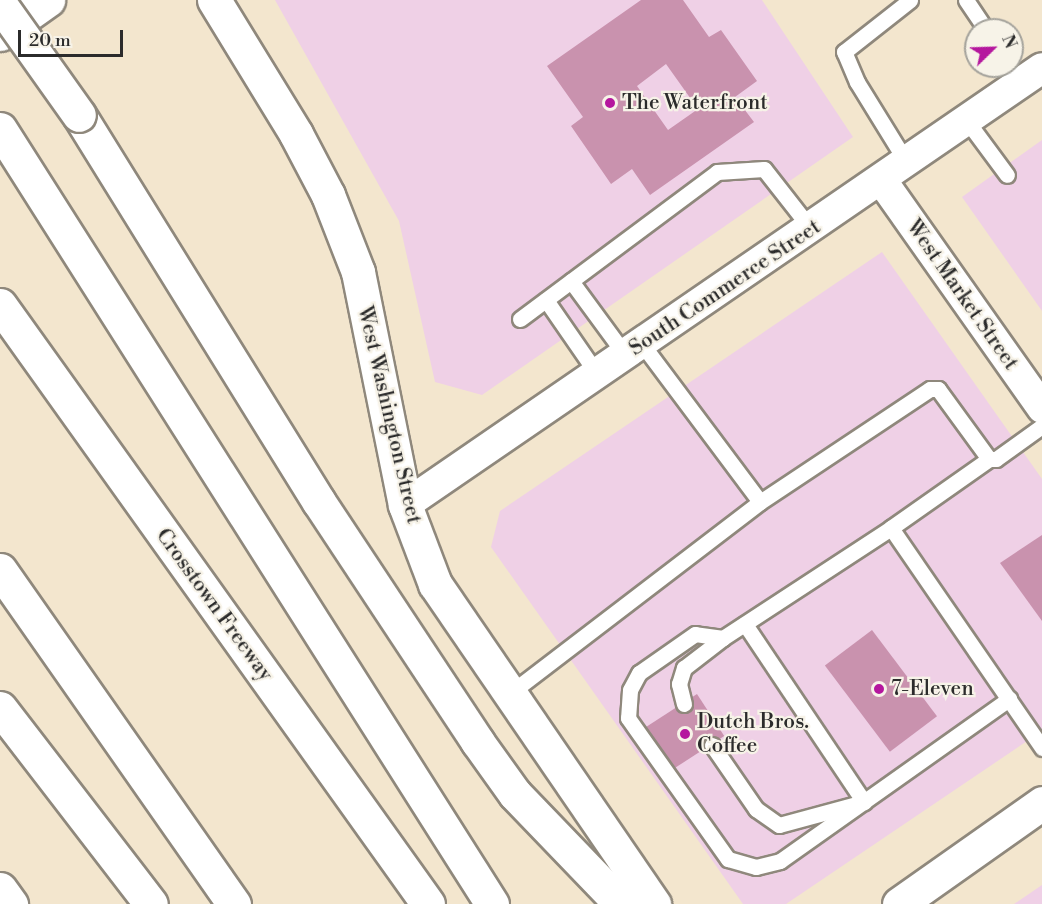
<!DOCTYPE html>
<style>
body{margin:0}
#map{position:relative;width:1042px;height:904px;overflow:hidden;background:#f3e6ce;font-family:"Libre Bodoni",serif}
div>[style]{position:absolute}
.built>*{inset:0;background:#efd0e6}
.building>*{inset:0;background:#c992ae;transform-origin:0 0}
.roads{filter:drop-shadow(2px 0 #8f887c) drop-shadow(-2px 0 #8f887c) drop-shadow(0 2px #8f887c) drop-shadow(0 -2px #8f887c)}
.lane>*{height:15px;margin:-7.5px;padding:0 7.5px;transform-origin:7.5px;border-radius:7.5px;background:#fff}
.street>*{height:30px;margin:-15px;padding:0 15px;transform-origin:15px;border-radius:15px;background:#fff}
.secondary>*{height:33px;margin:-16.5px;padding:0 16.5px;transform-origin:16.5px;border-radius:16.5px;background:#fff}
.highway>*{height:33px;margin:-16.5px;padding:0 16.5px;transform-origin:16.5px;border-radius:16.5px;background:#fff}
.bridges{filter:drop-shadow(2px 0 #8f887c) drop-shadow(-2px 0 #8f887c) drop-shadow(0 2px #8f887c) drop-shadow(0 -2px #8f887c)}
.highway-bridge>*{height:33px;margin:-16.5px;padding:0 16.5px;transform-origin:16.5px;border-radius:16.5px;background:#fff}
.dots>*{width:16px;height:16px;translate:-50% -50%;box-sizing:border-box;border:3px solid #f7f3e8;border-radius:50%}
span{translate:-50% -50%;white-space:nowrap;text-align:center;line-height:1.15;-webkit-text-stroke:4.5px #f7f3e8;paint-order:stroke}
.poi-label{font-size:21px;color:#2b2b2b}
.left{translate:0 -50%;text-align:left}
.street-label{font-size:21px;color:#2b2b2b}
.north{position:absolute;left:964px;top:18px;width:60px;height:60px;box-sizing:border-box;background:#f7f3e8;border:2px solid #a5a39c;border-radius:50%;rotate:67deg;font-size:16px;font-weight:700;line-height:24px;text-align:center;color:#2b2b2b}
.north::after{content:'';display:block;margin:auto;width:21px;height:27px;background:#b5179e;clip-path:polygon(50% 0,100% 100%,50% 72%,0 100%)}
.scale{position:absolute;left:18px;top:30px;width:105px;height:27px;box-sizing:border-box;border:3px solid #2b2b2b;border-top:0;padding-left:8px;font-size:18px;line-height:21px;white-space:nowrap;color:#2b2b2b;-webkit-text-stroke:4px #f7f3e8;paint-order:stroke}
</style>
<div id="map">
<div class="built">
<i style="clip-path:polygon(275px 0,762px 0,853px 137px,482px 395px,435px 382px,399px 221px)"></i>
<i style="clip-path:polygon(1042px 140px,1042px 311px,962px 197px)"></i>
<i style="clip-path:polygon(882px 252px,1042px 479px,1042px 731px,786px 904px,743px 904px,491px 547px,500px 511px)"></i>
<i style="clip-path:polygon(1042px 885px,1042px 904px,1014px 904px)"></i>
</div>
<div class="building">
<i style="clip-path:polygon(evenodd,641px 0,683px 0,709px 37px,721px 30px,757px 81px,735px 97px,754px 122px,650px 195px,632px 169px,611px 184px,571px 126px,583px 117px,547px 66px,641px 0,666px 64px,698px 109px,668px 130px,637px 86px,666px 64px)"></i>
<i style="clip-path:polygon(1042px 535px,1042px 621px,1000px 563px)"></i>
<i style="left:872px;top:630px;width:108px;height:59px;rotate:53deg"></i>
<i style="left:697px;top:694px;width:50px;height:64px;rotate:57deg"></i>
</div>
<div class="roads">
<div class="lane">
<i style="left:966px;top:0;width:36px;rotate:56deg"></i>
<i style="left:967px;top:121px;width:67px;rotate:53.5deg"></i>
<i style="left:907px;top:163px;width:95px;rotate:-121.7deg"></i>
<i style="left:857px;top:82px;width:33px;rotate:-113deg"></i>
<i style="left:844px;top:52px;width:84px;rotate:-38.2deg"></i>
<i style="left:571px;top:281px;width:93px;rotate:53.7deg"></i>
<i style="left:546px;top:300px;width:90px;rotate:55.4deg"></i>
<i style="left:520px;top:319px;width:246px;rotate:-36.7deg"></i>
<i style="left:717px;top:172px;width:47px;rotate:-3.7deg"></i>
<i style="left:764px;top:169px;width:76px;rotate:51.9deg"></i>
<i style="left:642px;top:344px;width:197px;rotate:53.2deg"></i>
<i style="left:760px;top:502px;width:204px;rotate:-33.6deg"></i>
<i style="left:930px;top:389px;width:8px"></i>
<i style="left:938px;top:389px;width:87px;rotate:53.9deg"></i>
<i style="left:989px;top:459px;width:7px"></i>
<i style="left:996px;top:459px;width:57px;rotate:-35.7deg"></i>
<i style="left:989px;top:459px;width:120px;rotate:144.9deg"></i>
<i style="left:891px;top:528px;width:267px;rotate:55.5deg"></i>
<i style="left:891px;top:528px;width:201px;rotate:146.8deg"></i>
<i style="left:723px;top:638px;width:28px;rotate:-172deg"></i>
<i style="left:695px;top:634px;width:68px;rotate:145.1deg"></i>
<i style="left:639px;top:673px;width:19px;rotate:118deg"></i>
<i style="left:630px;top:690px;width:28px;rotate:94deg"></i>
<i style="left:628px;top:718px;width:173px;rotate:54.7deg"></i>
<i style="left:728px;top:859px;width:29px;rotate:16deg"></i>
<i style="left:756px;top:867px;width:25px;rotate:-14deg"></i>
<i style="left:780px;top:861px;width:281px;rotate:-35.3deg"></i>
<i style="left:509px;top:694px;width:316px;rotate:-37.4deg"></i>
<i style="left:684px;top:704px;width:21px;rotate:-104deg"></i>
<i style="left:679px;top:684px;width:17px;rotate:-73deg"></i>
<i style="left:684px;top:668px;width:49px;rotate:-37.6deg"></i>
<i style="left:712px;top:745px;width:78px;rotate:55.5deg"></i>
<i style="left:756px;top:809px;width:28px;rotate:35deg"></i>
<i style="left:779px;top:825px;width:88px;rotate:-15.1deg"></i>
<i style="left:864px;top:802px;width:214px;rotate:-123.8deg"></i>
</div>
<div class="street">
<i style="left:882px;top:181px;width:278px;rotate:54.8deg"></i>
<i style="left:405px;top:505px;width:772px;rotate:-34.45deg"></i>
</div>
<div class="secondary">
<i style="left:214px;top:0;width:157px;rotate:58.5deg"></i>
<i style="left:296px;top:134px;width:69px;rotate:62.3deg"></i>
<i style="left:328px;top:195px;width:83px;rotate:68.7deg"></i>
<i style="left:358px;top:272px;width:238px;rotate:78.6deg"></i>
<i style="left:405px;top:505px;width:85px;rotate:69.2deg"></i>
<i style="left:435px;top:584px;width:388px;rotate:55.6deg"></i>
<i style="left:0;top:34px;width:59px;rotate:-35.3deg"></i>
<i style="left:899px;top:904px;width:175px;rotate:-35.2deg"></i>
</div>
<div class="highway">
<i style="left:79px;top:115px;width:455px;rotate:58.2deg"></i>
<i style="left:319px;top:502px;width:287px;rotate:56.5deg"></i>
<i style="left:477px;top:741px;width:65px;rotate:54.4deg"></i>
<i style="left:515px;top:794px;width:153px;rotate:46.1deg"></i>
<i style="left:0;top:129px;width:918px;rotate:57.59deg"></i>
<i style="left:0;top:305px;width:736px;rotate:54.45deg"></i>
<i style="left:0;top:570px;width:408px;rotate:55deg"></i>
<i style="left:0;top:708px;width:247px;rotate:52.4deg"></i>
<i style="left:0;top:889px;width:19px;rotate:54deg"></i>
</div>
</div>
<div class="bridges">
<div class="highway-bridge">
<i style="left:0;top:4px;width:136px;rotate:54.6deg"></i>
</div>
</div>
<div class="dots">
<i style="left:610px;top:103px;background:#b5179e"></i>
<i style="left:879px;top:689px;background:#b5179e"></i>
<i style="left:685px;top:734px;background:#b5179e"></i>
</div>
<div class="poi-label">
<span class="left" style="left:622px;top:103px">The Waterfront</span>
<span class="left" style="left:891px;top:689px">7-Eleven</span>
<span class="left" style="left:697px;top:734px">Dutch Bros.<br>Coffee</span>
</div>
<div class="street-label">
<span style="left:725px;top:288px;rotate:-34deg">South Commerce Street</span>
<span style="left:962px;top:295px;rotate:55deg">West Market Street</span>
<span style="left:389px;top:415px;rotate:77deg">West Washington Street</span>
<span style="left:214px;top:605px;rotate:54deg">Crosstown Freeway</span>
</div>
<div class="north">N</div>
<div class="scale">20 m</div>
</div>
